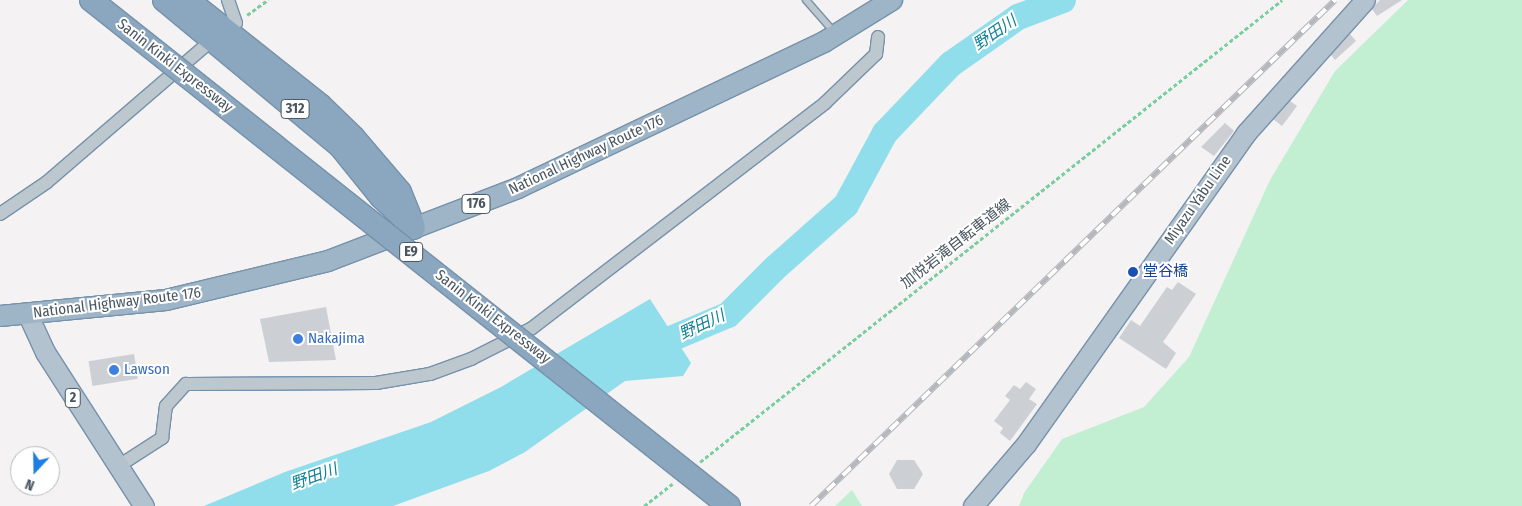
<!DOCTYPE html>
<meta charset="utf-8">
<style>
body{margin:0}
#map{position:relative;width:1522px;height:506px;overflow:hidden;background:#f4f2f2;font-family:"Fira Sans Condensed","Noto Sans JP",sans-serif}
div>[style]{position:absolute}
.green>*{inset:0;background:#c2efd1}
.water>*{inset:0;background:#90ddeb}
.river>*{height:26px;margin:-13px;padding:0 13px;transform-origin:13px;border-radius:13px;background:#90ddeb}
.building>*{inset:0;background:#cccfd4;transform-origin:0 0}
.path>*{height:2.5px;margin-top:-1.25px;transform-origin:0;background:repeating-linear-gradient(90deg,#7acda0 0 4px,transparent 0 6.5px)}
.roads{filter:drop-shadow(1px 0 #7692ab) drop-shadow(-1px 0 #7692ab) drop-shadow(0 1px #7692ab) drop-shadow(0 -1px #7692ab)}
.service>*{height:6px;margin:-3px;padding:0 3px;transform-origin:3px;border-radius:3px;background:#bdc7ce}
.minor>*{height:12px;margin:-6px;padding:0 6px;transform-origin:6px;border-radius:6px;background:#bdc7ce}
.primary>*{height:19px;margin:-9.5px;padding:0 9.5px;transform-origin:9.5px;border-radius:9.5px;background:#b2c2cf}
.trunk>*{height:20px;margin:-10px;padding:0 10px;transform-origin:10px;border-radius:10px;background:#9eb4c7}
.motorway>*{height:22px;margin:-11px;padding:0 11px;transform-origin:11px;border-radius:11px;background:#8ba7bf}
.rail>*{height:5.5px;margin-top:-2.75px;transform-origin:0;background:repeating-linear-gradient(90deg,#fff 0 11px,#b4b7bc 0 22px);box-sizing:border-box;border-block:1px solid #b4b7bc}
.bridges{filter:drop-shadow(1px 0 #7692ab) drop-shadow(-1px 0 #7692ab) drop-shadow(0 1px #7692ab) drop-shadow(0 -1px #7692ab)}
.motorway-bridge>*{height:22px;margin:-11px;padding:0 11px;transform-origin:11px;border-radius:11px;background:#8ba7bf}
.dots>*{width:14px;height:14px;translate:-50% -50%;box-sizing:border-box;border:2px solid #fff;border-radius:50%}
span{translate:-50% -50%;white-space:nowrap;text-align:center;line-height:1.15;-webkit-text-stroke:4px #fff;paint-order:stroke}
.shield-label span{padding:1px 4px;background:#fff;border:1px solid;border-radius:4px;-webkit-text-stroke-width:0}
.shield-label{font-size:14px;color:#49565f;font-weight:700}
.street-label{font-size:15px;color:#49565f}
.transit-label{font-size:15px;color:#164399}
.left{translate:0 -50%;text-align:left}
.shop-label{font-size:15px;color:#366cbe}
.water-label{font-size:16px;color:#0f8095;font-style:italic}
.north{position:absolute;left:10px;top:446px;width:50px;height:50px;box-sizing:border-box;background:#fff;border:1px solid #b6bbbf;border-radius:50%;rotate:201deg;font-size:14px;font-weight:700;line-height:20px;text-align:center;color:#49565f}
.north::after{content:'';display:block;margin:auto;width:18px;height:22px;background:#1d7ee3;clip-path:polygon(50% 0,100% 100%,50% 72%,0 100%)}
</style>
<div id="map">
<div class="green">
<i style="clip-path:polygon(1408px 0,1522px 0,1522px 506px,1019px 506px,1024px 493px,1062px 439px,1144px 407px,1189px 357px,1270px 180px,1335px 71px)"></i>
<i style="clip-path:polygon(852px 490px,862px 506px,835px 506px)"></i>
</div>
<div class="water">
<i style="clip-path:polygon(650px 299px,691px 363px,683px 376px,625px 381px,525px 452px,489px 471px,393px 506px,204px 506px,285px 472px,431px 422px,501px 387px)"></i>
</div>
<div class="river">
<i style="left:642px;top:351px;width:93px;rotate:-22.7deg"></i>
<i style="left:728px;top:315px;width:66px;rotate:-45deg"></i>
<i style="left:775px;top:268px;width:95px;rotate:-41.6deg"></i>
<i style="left:846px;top:205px;width:82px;rotate:-61.6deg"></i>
<i style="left:885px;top:133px;width:95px;rotate:-46.3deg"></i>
<i style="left:951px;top:64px;width:82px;rotate:-35deg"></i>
<i style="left:1018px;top:17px;width:48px;rotate:-20.7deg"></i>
</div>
<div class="building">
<i style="clip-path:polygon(1380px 0,1402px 0,1377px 16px,1372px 9px)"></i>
<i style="clip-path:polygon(1350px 34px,1356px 41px,1335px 60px,1331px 55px)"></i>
<i style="clip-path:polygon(1290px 101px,1297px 106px,1282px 126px,1273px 119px)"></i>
<i style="clip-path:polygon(1225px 123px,1234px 131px,1214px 156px,1201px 147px)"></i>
<i style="clip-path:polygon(1178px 282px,1196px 294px,1163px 342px,1176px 353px,1166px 369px,1119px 338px,1131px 320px,1140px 326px,1167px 287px,1172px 290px)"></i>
<i style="clip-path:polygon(326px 307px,336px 360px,269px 362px,260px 319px)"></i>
<i style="left:134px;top:354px;width:25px;height:46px;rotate:81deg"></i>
<i style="clip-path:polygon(1026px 382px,1036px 389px,1029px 399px,1037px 404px,1010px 441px,1000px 433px,1003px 428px,994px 421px,1010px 400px,1005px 396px,1014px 385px,1020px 389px)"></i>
<i style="clip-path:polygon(897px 460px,914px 460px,923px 474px,914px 489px,897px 489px,889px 474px)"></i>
</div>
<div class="path">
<i style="left:247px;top:15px;width:26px;rotate:-36deg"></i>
<i style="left:700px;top:462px;width:743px;rotate:-38.44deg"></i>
<i style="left:644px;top:506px;width:36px;rotate:-38deg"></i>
</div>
<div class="roads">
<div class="service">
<i style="left:806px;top:0;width:43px;rotate:48.8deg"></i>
</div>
<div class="minor">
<i style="left:228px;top:0;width:24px;rotate:71deg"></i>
<i style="left:236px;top:23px;width:6px;rotate:141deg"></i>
<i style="left:0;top:214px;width:57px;rotate:-34.2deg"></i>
<i style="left:47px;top:182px;width:210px;rotate:-40.7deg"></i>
<i style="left:117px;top:467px;width:54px;rotate:-32.8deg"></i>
<i style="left:162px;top:438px;width:32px;rotate:-83deg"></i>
<i style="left:166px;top:406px;width:30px;rotate:-48deg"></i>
<i style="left:186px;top:384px;width:190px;rotate:-0.3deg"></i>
<i style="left:376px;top:383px;width:55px;rotate:-9.5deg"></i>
<i style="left:430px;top:374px;width:44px;rotate:-20.1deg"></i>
<i style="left:471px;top:359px;width:68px;rotate:-26.9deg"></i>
<i style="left:532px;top:328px;width:369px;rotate:-37.5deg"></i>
<i style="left:825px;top:103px;width:71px;rotate:-43.9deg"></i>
<i style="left:876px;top:54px;width:17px;rotate:-83deg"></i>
</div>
<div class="primary">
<i style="left:28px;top:315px;width:41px;rotate:65.3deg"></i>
<i style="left:45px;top:352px;width:183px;rotate:57.3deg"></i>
<i style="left:973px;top:506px;width:82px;rotate:-49.5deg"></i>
<i style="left:1026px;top:444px;width:381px;rotate:-54.7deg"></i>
<i style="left:1246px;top:133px;width:178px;rotate:-48.2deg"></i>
</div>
<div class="trunk">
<i style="left:0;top:316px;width:167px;rotate:-5.5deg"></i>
<i style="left:166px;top:300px;width:167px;rotate:-13.5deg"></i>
<i style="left:328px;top:261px;width:204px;rotate:-21deg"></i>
<i style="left:518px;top:188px;width:339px;rotate:-25.5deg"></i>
<i style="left:824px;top:42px;width:80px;rotate:-31.7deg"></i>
</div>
<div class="motorway">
<i style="left:164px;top:0;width:229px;rotate:39.7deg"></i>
<i style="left:340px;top:146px;width:65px;rotate:51.2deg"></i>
<i style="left:381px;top:197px;width:45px;rotate:43.2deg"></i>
<i style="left:188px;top:0;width:169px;rotate:38.5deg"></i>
<i style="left:320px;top:105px;width:46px;rotate:44.1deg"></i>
<i style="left:353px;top:137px;width:72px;rotate:49.5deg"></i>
<i style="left:400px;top:192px;width:35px;rotate:68deg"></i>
</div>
</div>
<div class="rail">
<i style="left:811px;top:506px;width:728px;rotate:-44deg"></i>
</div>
<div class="bridges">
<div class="motorway-bridge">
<i style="left:91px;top:0;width:814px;rotate:38.42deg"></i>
</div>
</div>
<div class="dots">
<i style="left:1133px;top:272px;background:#1a4fb4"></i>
<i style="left:298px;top:339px;background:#3f7fe0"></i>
<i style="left:114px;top:370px;background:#3f7fe0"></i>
</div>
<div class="shield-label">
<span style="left:295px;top:109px">312</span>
<span style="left:476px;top:204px">176</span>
<span style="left:411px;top:252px">E9</span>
<span style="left:73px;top:398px">2</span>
</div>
<div class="street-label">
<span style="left:175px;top:66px;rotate:38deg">Sanin Kinki Expressway</span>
<span style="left:586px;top:155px;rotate:-25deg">National Highway Route 176</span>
<span style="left:1198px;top:200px;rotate:-55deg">Miyazu Yabu Line</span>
<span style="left:956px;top:244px;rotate:-38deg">加悦岩滝自転車道線</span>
<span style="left:117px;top:303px;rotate:-7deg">National Highway Route 176</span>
<span style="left:493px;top:317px;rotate:38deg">Sanin Kinki Expressway</span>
</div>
<div class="transit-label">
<span class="left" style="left:1143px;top:272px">堂谷橋</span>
</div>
<div class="shop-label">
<span class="left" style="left:308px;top:339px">Nakajima</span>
<span class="left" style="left:124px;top:370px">Lawson</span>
</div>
<div class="water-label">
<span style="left:995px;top:33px;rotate:-34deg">野田川</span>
<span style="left:702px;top:325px;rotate:-25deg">野田川</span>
<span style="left:314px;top:477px;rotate:-20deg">野田川</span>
</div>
<div class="north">N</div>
</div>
